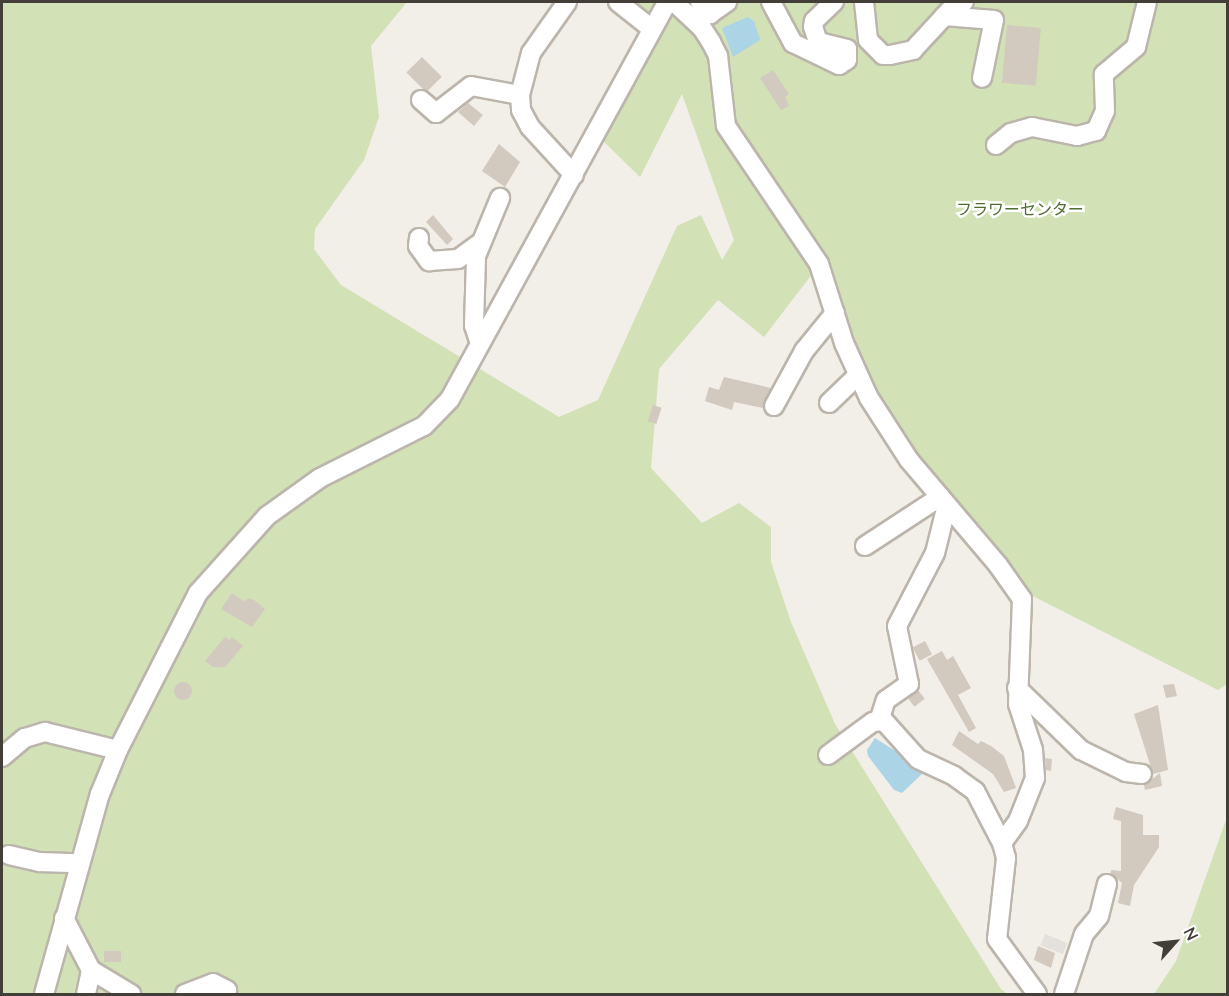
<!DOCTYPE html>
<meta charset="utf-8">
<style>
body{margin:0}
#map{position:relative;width:1229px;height:996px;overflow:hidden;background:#f2eee8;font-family:Lato,"Noto Sans JP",sans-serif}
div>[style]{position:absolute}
.industrial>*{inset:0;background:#e4e0dd;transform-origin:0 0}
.green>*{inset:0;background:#d2e1b6}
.water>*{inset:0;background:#acd4e7}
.building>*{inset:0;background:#d2c9bf;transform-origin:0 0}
.round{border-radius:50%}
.roads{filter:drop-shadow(2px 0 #bcb5ac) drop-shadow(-2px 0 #bcb5ac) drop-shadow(0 2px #bcb5ac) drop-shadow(0 -2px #bcb5ac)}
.minor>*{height:18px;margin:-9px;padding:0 9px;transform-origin:9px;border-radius:9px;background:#fff}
span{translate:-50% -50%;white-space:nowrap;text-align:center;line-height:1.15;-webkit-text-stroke:5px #fff;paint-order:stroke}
.park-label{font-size:16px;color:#4f6f32}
.frame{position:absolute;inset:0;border:3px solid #443e38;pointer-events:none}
.north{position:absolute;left:1145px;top:912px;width:60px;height:60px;-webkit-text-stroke:4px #fff;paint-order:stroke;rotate:63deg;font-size:16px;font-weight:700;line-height:24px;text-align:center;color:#443e38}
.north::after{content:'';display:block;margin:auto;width:21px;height:27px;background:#443e38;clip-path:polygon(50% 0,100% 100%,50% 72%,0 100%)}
</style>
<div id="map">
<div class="industrial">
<i style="left:1045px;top:934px;width:24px;height:12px;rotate:22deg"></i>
</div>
<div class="green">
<i style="clip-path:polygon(2px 2px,407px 2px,371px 46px,379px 117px,364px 160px,315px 229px,314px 249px,341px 285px,559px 417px,598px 400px,677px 226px,701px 215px,722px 260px,734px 240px,682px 94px,640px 177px,596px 134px,652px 29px,618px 2px,1227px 2px,1227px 684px,1218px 690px,1017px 588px,889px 432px,819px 265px,764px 337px,718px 300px,659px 369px,651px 468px,702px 523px,739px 503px,771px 527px,771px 562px,791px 622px,835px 724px,1001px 989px,1007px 994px,2px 994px)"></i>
<i style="clip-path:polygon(1227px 817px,1227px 994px,1154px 994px,1176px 961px)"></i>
</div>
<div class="water">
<i style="clip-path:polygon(748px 17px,754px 21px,760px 40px,733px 57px,722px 28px)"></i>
<i style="clip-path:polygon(875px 738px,922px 768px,924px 772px,902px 793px,894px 790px,868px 756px,867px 750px)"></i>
</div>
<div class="building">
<i style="left:1007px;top:25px;width:34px;height:58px;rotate:5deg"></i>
<i style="left:422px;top:57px;width:28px;height:22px;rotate:45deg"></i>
<i style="clip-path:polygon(773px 70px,789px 94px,785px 97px,789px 106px,781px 110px,760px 78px)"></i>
<i style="clip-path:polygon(468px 103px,483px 115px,474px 126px,458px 112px)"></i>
<i style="clip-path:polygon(499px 144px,520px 162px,505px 187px,482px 171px)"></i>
<i style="clip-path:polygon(433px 215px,453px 239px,447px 245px,426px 222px)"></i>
<i style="clip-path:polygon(724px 377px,771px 388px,763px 408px,734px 402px,732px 410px,705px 401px,709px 387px,719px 390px)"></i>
<i style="left:653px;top:405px;width:9px;height:17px;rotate:18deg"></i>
<i style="clip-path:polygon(232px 593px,245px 602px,248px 598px,254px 600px,265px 609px,252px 627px,221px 609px)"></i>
<i style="clip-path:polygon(225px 637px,229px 640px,232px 637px,243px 646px,225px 667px,213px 667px,205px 661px)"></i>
<i style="left:925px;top:641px;width:15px;height:14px;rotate:62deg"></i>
<i style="clip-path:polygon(942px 651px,947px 660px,953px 656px,971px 688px,958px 695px,976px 728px,969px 732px,927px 659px)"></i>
<i class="round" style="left:174px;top:682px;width:18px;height:18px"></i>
<i style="clip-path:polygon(1174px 684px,1177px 696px,1166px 698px,1163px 685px)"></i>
<i style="left:918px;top:690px;width:11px;height:13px;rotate:52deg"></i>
<i style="clip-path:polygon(1158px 705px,1168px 770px,1153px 774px,1134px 714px)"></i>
<i style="clip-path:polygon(959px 731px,978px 744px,981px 741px,991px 746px,1004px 756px,1016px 788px,1004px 792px,993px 774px,952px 745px)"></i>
<i style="clip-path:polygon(1045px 758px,1052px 759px,1051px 771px,1046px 770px)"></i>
<i style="clip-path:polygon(1160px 773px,1162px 786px,1145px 790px,1144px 785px)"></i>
<i style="clip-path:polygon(1116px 807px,1143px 815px,1143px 835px,1159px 835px,1159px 847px,1134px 885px,1130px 906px,1118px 903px,1122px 883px,1111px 874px,1111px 870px,1121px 871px,1121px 821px,1113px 819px)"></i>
<i style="clip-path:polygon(1038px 946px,1055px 953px,1051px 968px,1034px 960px)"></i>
<i style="left:121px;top:951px;width:11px;height:17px;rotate:90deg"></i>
</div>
<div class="roads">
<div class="minor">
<i style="left:567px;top:2px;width:62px;rotate:125.2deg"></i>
<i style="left:531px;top:53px;width:43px;rotate:104.7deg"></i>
<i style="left:520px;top:95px;width:15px;rotate:86deg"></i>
<i style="left:521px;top:110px;width:19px;rotate:62deg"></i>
<i style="left:530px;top:127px;width:65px;rotate:47.5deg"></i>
<i style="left:618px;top:2px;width:43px;rotate:38.5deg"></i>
<i style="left:674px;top:2px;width:38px;rotate:43deg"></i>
<i style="left:702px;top:28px;width:17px;rotate:57deg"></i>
<i style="left:711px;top:42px;width:16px;rotate:63deg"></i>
<i style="left:718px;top:56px;width:70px;rotate:83.5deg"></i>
<i style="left:726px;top:126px;width:166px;rotate:56deg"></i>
<i style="left:819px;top:264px;width:83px;rotate:72.4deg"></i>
<i style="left:844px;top:343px;width:60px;rotate:65.6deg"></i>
<i style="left:869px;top:398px;width:74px;rotate:57.2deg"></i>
<i style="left:909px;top:460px;width:138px;rotate:49.7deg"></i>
<i style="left:998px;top:565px;width:42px;rotate:54.8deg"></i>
<i style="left:1022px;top:599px;width:105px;rotate:92.2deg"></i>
<i style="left:1018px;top:704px;width:48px;rotate:71.9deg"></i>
<i style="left:1033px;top:750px;width:28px;rotate:86deg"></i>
<i style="left:1035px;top:778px;width:46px;rotate:111.6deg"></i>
<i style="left:1018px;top:821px;width:27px;rotate:126deg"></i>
<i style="left:700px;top:2px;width:16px;rotate:50deg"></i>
<i style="left:710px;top:14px;width:21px;rotate:-35deg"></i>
<i style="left:771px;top:2px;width:47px;rotate:61.8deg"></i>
<i style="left:793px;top:43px;width:51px;rotate:25.6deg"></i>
<i style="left:839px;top:65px;width:9px;rotate:-32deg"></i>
<i style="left:847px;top:60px;width:11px;rotate:-90deg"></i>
<i style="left:847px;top:49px;width:30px;rotate:-166deg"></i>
<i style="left:818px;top:42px;width:16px;rotate:-108deg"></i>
<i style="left:813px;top:27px;width:6px;rotate:-81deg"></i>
<i style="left:814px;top:21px;width:28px;rotate:-44deg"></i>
<i style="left:864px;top:2px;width:38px;rotate:84deg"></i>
<i style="left:868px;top:40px;width:21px;rotate:45deg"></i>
<i style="left:883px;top:55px;width:7px"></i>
<i style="left:890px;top:55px;width:24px;rotate:-12deg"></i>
<i style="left:913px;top:50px;width:54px;rotate:-47.2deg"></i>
<i style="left:950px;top:10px;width:16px;rotate:-30deg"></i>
<i style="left:944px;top:16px;width:50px;rotate:4.6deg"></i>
<i style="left:994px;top:20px;width:59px;rotate:101.7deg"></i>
<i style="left:421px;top:100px;width:20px;rotate:41deg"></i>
<i style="left:436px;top:113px;width:44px;rotate:-37.6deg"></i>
<i style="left:471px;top:86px;width:50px;rotate:10.4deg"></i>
<i style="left:996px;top:145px;width:19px;rotate:-39deg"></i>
<i style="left:1011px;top:133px;width:22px;rotate:-16deg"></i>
<i style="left:1032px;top:127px;width:46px;rotate:11.3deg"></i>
<i style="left:1077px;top:136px;width:20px;rotate:-15deg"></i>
<i style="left:1096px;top:131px;width:22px;rotate:-66deg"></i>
<i style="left:1105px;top:111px;width:37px;rotate:-92deg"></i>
<i style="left:1104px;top:74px;width:42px;rotate:-40.2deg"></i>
<i style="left:1136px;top:47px;width:46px;rotate:-76.3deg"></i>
<i style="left:419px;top:238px;width:8px;rotate:97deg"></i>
<i style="left:418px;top:246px;width:19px;rotate:54deg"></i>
<i style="left:429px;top:261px;width:29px;rotate:-4deg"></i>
<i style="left:458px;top:259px;width:26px;rotate:-36deg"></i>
<i style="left:480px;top:344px;width:20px;rotate:-108deg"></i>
<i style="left:474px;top:325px;width:69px;rotate:-88.3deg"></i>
<i style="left:476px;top:256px;width:63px;rotate:-67.5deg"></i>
<i style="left:829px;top:403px;width:39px;rotate:-44deg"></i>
<i style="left:774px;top:406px;width:63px;rotate:-61.4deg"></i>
<i style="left:804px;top:351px;width:49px;rotate:-50.8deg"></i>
<i style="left:865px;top:546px;width:90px;rotate:-33.2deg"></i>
<i style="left:1017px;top:688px;width:89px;rotate:44.1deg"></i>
<i style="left:1081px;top:750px;width:50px;rotate:26.1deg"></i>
<i style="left:1126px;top:772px;width:16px;rotate:7deg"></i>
<i style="left:879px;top:721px;width:22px;rotate:-72deg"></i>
<i style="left:886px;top:700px;width:28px;rotate:-35deg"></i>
<i style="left:909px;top:684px;width:59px;rotate:-101.7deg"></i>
<i style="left:897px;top:626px;width:82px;rotate:-62.5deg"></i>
<i style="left:935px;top:553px;width:49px;rotate:-76deg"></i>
<i style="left:828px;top:755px;width:56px;rotate:-36.3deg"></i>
<i style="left:873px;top:722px;width:11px;rotate:-5deg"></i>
<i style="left:884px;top:721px;width:51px;rotate:48.2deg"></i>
<i style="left:918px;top:759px;width:40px;rotate:25deg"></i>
<i style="left:954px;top:776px;width:26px;rotate:36deg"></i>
<i style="left:975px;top:791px;width:59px;rotate:62.6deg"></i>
<i style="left:1002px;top:843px;width:16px;rotate:75deg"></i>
<i style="left:1006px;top:858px;width:81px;rotate:96.3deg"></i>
<i style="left:997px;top:939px;width:68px;rotate:54deg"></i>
<i style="left:2px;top:757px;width:30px;rotate:-40deg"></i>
<i style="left:25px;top:738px;width:21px;rotate:-17deg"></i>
<i style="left:45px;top:732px;width:75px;rotate:13.9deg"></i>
<i style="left:9px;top:855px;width:32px;rotate:13deg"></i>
<i style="left:40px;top:862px;width:37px;rotate:2deg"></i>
<i style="left:64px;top:918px;width:59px;rotate:62.6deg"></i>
<i style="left:91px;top:970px;width:47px;rotate:31deg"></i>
<i style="left:44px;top:994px;width:208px;rotate:-74.4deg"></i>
<i style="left:100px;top:794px;width:48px;rotate:-67.8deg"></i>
<i style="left:118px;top:750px;width:176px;rotate:-63deg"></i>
<i style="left:198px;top:593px;width:103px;rotate:-48.1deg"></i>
<i style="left:267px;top:516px;width:65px;rotate:-35.6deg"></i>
<i style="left:320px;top:478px;width:116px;rotate:-26.6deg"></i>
<i style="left:424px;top:426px;width:37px;rotate:-46deg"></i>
<i style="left:450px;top:399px;width:452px;rotate:-61.3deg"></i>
<i style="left:86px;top:994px;width:25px;rotate:-78deg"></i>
<i style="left:185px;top:994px;width:30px;rotate:-21deg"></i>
<i style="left:213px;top:983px;width:16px;rotate:27deg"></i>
<i style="left:1064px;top:994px;width:63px;rotate:-71.6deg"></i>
<i style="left:1084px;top:934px;width:23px;rotate:-50deg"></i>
<i style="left:1099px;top:916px;width:33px;rotate:-76deg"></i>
</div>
</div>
<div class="park-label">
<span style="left:1020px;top:209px">フラワーセンター</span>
</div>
<div class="frame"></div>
<div class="north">N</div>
</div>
